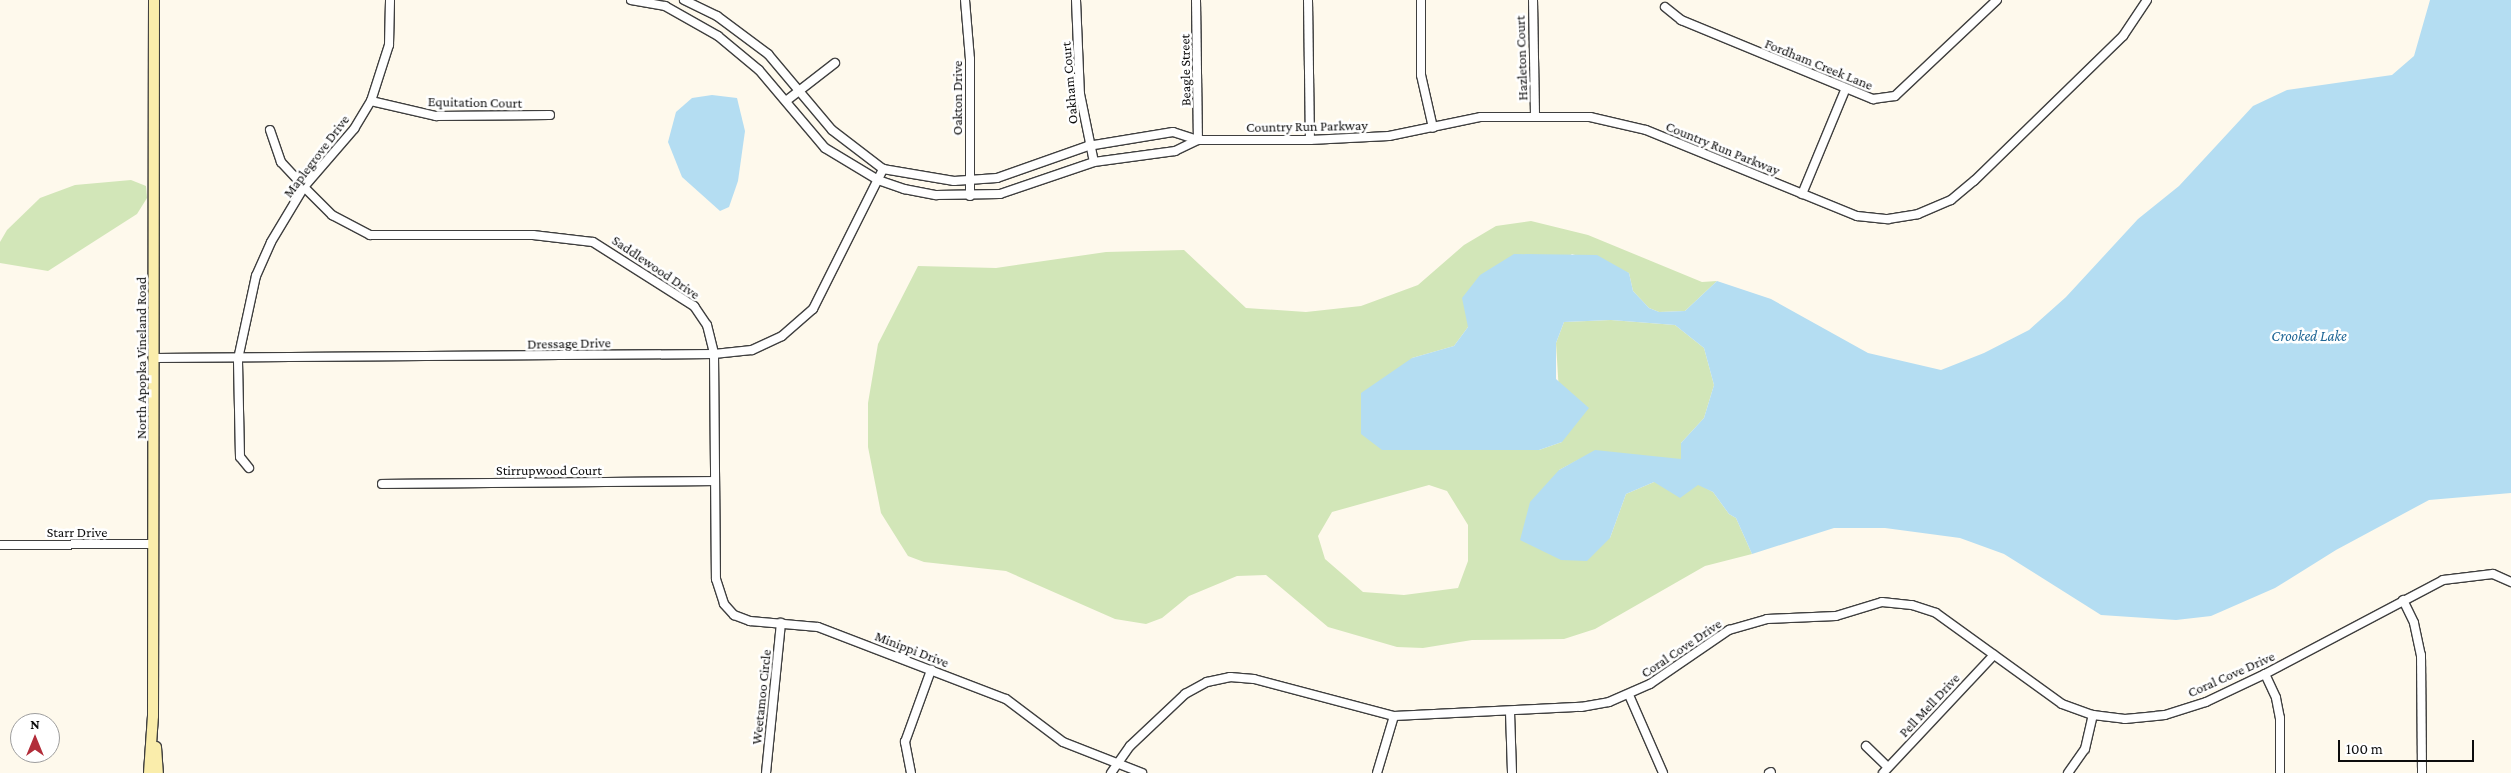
<!DOCTYPE html>
<style>
body{margin:0}
#map{position:relative;width:2511px;height:773px;overflow:hidden;background:#fef9ec;font-family:"Crimson Pro",serif}
div>[style]{position:absolute}
.green>*{inset:0;background:#d2e6b8}
.water>*{inset:0;background:#b4ddf2}
.roads{filter:drop-shadow(1px 0 #3f3f3f) drop-shadow(-1px 0 #3f3f3f) drop-shadow(0 1px #3f3f3f) drop-shadow(0 -1px #3f3f3f)}
.street>*{height:8px;margin:-4px;padding:0 4px;transform-origin:4px;border-radius:4px;background:#fff}
.secondary>*{height:10px;margin:-5px;padding:0 5px;transform-origin:5px;border-radius:5px;background:#faedab}
span{translate:-50% -50%;white-space:nowrap;text-align:center;line-height:1.15;-webkit-text-stroke:5px #fff;paint-order:stroke}
.street-label{font-size:14px;color:#0c0c0c}
.water-label{font-size:15px;color:#1e6695;font-style:italic}
.north{position:absolute;left:10px;top:713px;width:50px;height:50px;box-sizing:border-box;background:#fff;border:1px solid #9e9e9e;border-radius:50%;rotate:0deg;font-size:14px;font-weight:700;line-height:20px;text-align:center;color:#0c0c0c}
.north::after{content:'';display:block;margin:auto;width:18px;height:22px;background:#b22d3a;clip-path:polygon(50% 0,100% 100%,50% 72%,0 100%)}
.scale{position:absolute;left:2338px;top:740px;width:136px;height:22px;box-sizing:border-box;border:2px solid #0c0c0c;border-top:0;padding-left:6px;font-size:15px;line-height:18px;white-space:nowrap;color:#0c0c0c;-webkit-text-stroke:4px #fff;paint-order:stroke}
</style>
<div id="map">
<div class="green">
<i style="clip-path:polygon(131px 180px,146px 186px,147px 198px,137px 214px,48px 271px,0 263px,0 242px,7px 230px,40px 198px,75px 185px)"></i>
<i style="clip-path:polygon(evenodd,1531px 221px,1588px 235px,1702px 282px,1717px 281px,1685px 311px,1659px 312px,1649px 308px,1633px 291px,1629px 273px,1572px 254px,1468px 327px,1454px 346px,1412px 358px,1382px 450px,1539px 450px,1562px 442px,1556px 343px,1564px 322px,1611px 320px,1675px 325px,1704px 348px,1714px 385px,1704px 418px,1681px 443px,1681px 460px,1595px 451px,1559px 470px,1610px 538px,1626px 494px,1654px 482px,1698px 484px,1713px 492px,1729px 514px,1736px 518px,1752px 554px,1705px 566px,1595px 629px,1564px 639px,1472px 640px,1423px 648px,1397px 647px,1328px 627px,1266px 575px,1237px 576px,1189px 596px,1162px 618px,1146px 624px,1115px 619px,1006px 571px,924px 562px,908px 556px,881px 513px,868px 447px,868px 403px,878px 344px,918px 266px,996px 268px,1106px 252px,1184px 250px,1246px 308px,1306px 312px,1361px 306px,1418px 285px,1464px 245px,1496px 226px,1531px 221px,1429px 485px,1447px 491px,1468px 525px,1468px 561px,1458px 588px,1404px 595px,1363px 592px,1325px 559px,1318px 536px,1332px 512px,1429px 485px)"></i>
</div>
<div class="water">
<i style="clip-path:polygon(2430px 0,2511px 0,2511px 493px,2429px 500px,2336px 550px,2275px 588px,2211px 616px,2176px 620px,2101px 615px,2004px 554px,1960px 538px,1885px 528px,1834px 528px,1752px 554px,1736px 518px,1729px 514px,1713px 492px,1698px 485px,1680px 498px,1654px 482px,1626px 494px,1610px 538px,1587px 561px,1561px 560px,1520px 540px,1530px 502px,1559px 470px,1595px 450px,1681px 459px,1681px 443px,1704px 418px,1714px 385px,1704px 348px,1675px 325px,1611px 320px,1564px 322px,1556px 343px,1556px 379px,1589px 408px,1562px 442px,1539px 450px,1382px 450px,1361px 434px,1361px 393px,1412px 358px,1454px 346px,1468px 327px,1462px 298px,1480px 275px,1514px 254px,1597px 255px,1629px 273px,1633px 291px,1649px 308px,1659px 312px,1685px 311px,1717px 281px,1771px 299px,1868px 353px,1941px 370px,1984px 353px,2029px 330px,2066px 297px,2138px 219px,2179px 186px,2253px 106px,2287px 90px,2392px 75px,2414px 56px)"></i>
<i style="clip-path:polygon(712px 95px,737px 98px,745px 131px,738px 181px,729px 207px,720px 211px,682px 177px,668px 142px,676px 112px,692px 98px)"></i>
</div>
<div class="roads">
<div class="street">
<i style="left:631px;top:0;width:35px;rotate:10deg"></i>
<i style="left:665px;top:6px;width:61px;rotate:29.5deg"></i>
<i style="left:718px;top:36px;width:53px;rotate:39.7deg"></i>
<i style="left:759px;top:70px;width:102px;rotate:49.8deg"></i>
<i style="left:825px;top:148px;width:62px;rotate:31.1deg"></i>
<i style="left:878px;top:180px;width:28px;rotate:19deg"></i>
<i style="left:904px;top:189px;width:33px;rotate:11deg"></i>
<i style="left:936px;top:195px;width:64px;rotate:-0.9deg"></i>
<i style="left:1000px;top:194px;width:99px;rotate:-18.8deg"></i>
<i style="left:1094px;top:162px;width:82px;rotate:-7.7deg"></i>
<i style="left:1175px;top:151px;width:25px;rotate:-26deg"></i>
<i style="left:684px;top:0;width:37px;rotate:26deg"></i>
<i style="left:717px;top:16px;width:64px;rotate:36.7deg"></i>
<i style="left:768px;top:54px;width:99px;rotate:49.9deg"></i>
<i style="left:832px;top:130px;width:64px;rotate:37.4deg"></i>
<i style="left:883px;top:169px;width:72px;rotate:9.6deg"></i>
<i style="left:954px;top:181px;width:43px;rotate:-4deg"></i>
<i style="left:997px;top:178px;width:96px;rotate:-19.4deg"></i>
<i style="left:1088px;top:146px;width:86px;rotate:-9.4deg"></i>
<i style="left:1173px;top:132px;width:26px;rotate:18deg"></i>
<i style="left:1198px;top:140px;width:112px"></i>
<i style="left:1310px;top:140px;width:79px;rotate:-2.9deg"></i>
<i style="left:1389px;top:136px;width:94px;rotate:-11.7deg"></i>
<i style="left:1481px;top:117px;width:109px"></i>
<i style="left:1590px;top:117px;width:57px;rotate:13.1deg"></i>
<i style="left:1646px;top:130px;width:228px;rotate:22.2deg"></i>
<i style="left:1857px;top:216px;width:31px;rotate:6deg"></i>
<i style="left:1888px;top:219px;width:30px;rotate:-9deg"></i>
<i style="left:1918px;top:214px;width:36px;rotate:-23deg"></i>
<i style="left:1951px;top:200px;width:30px;rotate:-40deg"></i>
<i style="left:1974px;top:181px;width:208px;rotate:-44.2deg"></i>
<i style="left:2123px;top:36px;width:43px;rotate:-56.3deg"></i>
<i style="left:965px;top:0;width:59px;rotate:85.2deg"></i>
<i style="left:970px;top:59px;width:137px;rotate:90deg"></i>
<i style="left:1076px;top:0;width:94px;rotate:87.6deg"></i>
<i style="left:1080px;top:94px;width:69px;rotate:78.4deg"></i>
<i style="left:1196px;top:0;width:140px;rotate:89.2deg"></i>
<i style="left:1308px;top:0;width:140px;rotate:89.2deg"></i>
<i style="left:1421px;top:0;width:75px;rotate:90deg"></i>
<i style="left:1421px;top:75px;width:54px;rotate:77.2deg"></i>
<i style="left:1533px;top:0;width:115px;rotate:89deg"></i>
<i style="left:1665px;top:7px;width:21px;rotate:39deg"></i>
<i style="left:1681px;top:20px;width:208px;rotate:22.4deg"></i>
<i style="left:1873px;top:99px;width:22px;rotate:-8deg"></i>
<i style="left:1895px;top:96px;width:140px;rotate:-43.3deg"></i>
<i style="left:371px;top:101px;width:67px;rotate:13deg"></i>
<i style="left:436px;top:116px;width:114px;rotate:-0.5deg"></i>
<i style="left:786px;top:101px;width:62px;rotate:-37.8deg"></i>
<i style="left:270px;top:130px;width:34px;rotate:71deg"></i>
<i style="left:281px;top:162px;width:34px;rotate:47deg"></i>
<i style="left:304px;top:187px;width:40px;rotate:45deg"></i>
<i style="left:332px;top:215px;width:43px;rotate:27.8deg"></i>
<i style="left:370px;top:235px;width:163px"></i>
<i style="left:533px;top:235px;width:60px;rotate:6.7deg"></i>
<i style="left:593px;top:242px;width:120px;rotate:32.4deg"></i>
<i style="left:694px;top:306px;width:23px;rotate:56deg"></i>
<i style="left:707px;top:325px;width:30px;rotate:76deg"></i>
<i style="left:714px;top:354px;width:225px;rotate:89.5deg"></i>
<i style="left:716px;top:579px;width:26px;rotate:72deg"></i>
<i style="left:724px;top:604px;width:15px;rotate:48deg"></i>
<i style="left:734px;top:615px;width:17px;rotate:21deg"></i>
<i style="left:750px;top:621px;width:68px;rotate:5deg"></i>
<i style="left:818px;top:627px;width:201px;rotate:21deg"></i>
<i style="left:1006px;top:699px;width:71px;rotate:37deg"></i>
<i style="left:1063px;top:742px;width:85px;rotate:21.4deg"></i>
<i style="left:1802px;top:194px;width:113px;rotate:-67.5deg"></i>
<i style="left:155px;top:358px;width:559px;rotate:-0.41deg"></i>
<i style="left:714px;top:354px;width:38px;rotate:-6deg"></i>
<i style="left:752px;top:350px;width:33px;rotate:-25deg"></i>
<i style="left:782px;top:336px;width:41px;rotate:-41.1deg"></i>
<i style="left:813px;top:309px;width:157px;rotate:-63.4deg"></i>
<i style="left:249px;top:468px;width:14px;rotate:-129deg"></i>
<i style="left:240px;top:457px;width:98px;rotate:-91.2deg"></i>
<i style="left:238px;top:359px;width:85px;rotate:-77.8deg"></i>
<i style="left:256px;top:276px;width:37px;rotate:-66deg"></i>
<i style="left:271px;top:242px;width:64px;rotate:-59deg"></i>
<i style="left:304px;top:187px;width:77px;rotate:-49.2deg"></i>
<i style="left:354px;top:129px;width:33px;rotate:-59deg"></i>
<i style="left:371px;top:101px;width:59px;rotate:-72.2deg"></i>
<i style="left:389px;top:45px;width:45px;rotate:-88.7deg"></i>
<i style="left:382px;top:484px;width:333px;rotate:-0.5deg"></i>
<i style="left:0;top:545px;width:154px;rotate:-0.4deg"></i>
<i style="left:2403px;top:600px;width:25px;rotate:64deg"></i>
<i style="left:2414px;top:623px;width:33px;rotate:78deg"></i>
<i style="left:2421px;top:655px;width:118px;rotate:89.5deg"></i>
<i style="left:2265px;top:674px;width:26px;rotate:65deg"></i>
<i style="left:2276px;top:698px;width:20px;rotate:79deg"></i>
<i style="left:2280px;top:718px;width:55px;rotate:90deg"></i>
<i style="left:1629px;top:695px;width:85px;rotate:66.4deg"></i>
<i style="left:1510px;top:712px;width:61px;rotate:88.1deg"></i>
<i style="left:1866px;top:746px;width:30px;rotate:44deg"></i>
<i style="left:766px;top:773px;width:151px;rotate:-84.3deg"></i>
<i style="left:911px;top:773px;width:32px;rotate:-101deg"></i>
<i style="left:905px;top:742px;width:77px;rotate:-70.1deg"></i>
<i style="left:1111px;top:773px;width:33px;rotate:-55deg"></i>
<i style="left:1130px;top:746px;width:76px;rotate:-43.4deg"></i>
<i style="left:1185px;top:694px;width:25px;rotate:-29deg"></i>
<i style="left:1207px;top:682px;width:24px;rotate:-12deg"></i>
<i style="left:1230px;top:677px;width:24px;rotate:5deg"></i>
<i style="left:1254px;top:679px;width:145px;rotate:14.8deg"></i>
<i style="left:1394px;top:716px;width:187px;rotate:-2.8deg"></i>
<i style="left:1581px;top:707px;width:28px;rotate:-10deg"></i>
<i style="left:1609px;top:702px;width:45px;rotate:-23.7deg"></i>
<i style="left:1650px;top:684px;width:96px;rotate:-34.4deg"></i>
<i style="left:1729px;top:630px;width:40px;rotate:-16deg"></i>
<i style="left:1767px;top:619px;width:69px;rotate:-2.5deg"></i>
<i style="left:1836px;top:616px;width:48px;rotate:-16.9deg"></i>
<i style="left:1882px;top:602px;width:30px;rotate:6deg"></i>
<i style="left:1912px;top:605px;width:25px;rotate:18deg"></i>
<i style="left:1936px;top:613px;width:155px;rotate:35.8deg"></i>
<i style="left:2062px;top:704px;width:33px;rotate:20deg"></i>
<i style="left:2093px;top:715px;width:32px;rotate:7deg"></i>
<i style="left:2125px;top:719px;width:40px;rotate:-5.7deg"></i>
<i style="left:2165px;top:715px;width:43px;rotate:-17.6deg"></i>
<i style="left:2206px;top:702px;width:65px;rotate:-25.4deg"></i>
<i style="left:2265px;top:674px;width:201px;rotate:-27.8deg"></i>
<i style="left:2443px;top:580px;width:50px;rotate:-6.8deg"></i>
<i style="left:2493px;top:574px;width:20px;rotate:24deg"></i>
<i style="left:1377px;top:773px;width:59px;rotate:-73.4deg"></i>
<i style="left:1769px;top:773px;width:2px;rotate:-27deg"></i>
<i style="left:1883px;top:773px;width:162px;rotate:-46.8deg"></i>
<i style="left:2068px;top:773px;width:29px;rotate:-55deg"></i>
<i style="left:2085px;top:749px;width:35px;rotate:-77deg"></i>
</div>
<div class="secondary">
<i style="left:156px;top:747px;width:26px;rotate:86deg"></i>
<i style="left:149px;top:773px;width:57px;rotate:-86deg"></i>
<i style="left:153px;top:716px;width:716px;rotate:-89.92deg"></i>
</div>
</div>
<div class="street-label">
<span style="left:1521px;top:58px;rotate:-92deg">Hazleton Court</span>
<span style="left:1819px;top:64px;rotate:22deg">Fordham Creek Lane</span>
<span style="left:1185px;top:70px;rotate:-91deg">Beagle Street</span>
<span style="left:1069px;top:83px;rotate:-95deg">Oakham Court</span>
<span style="left:957px;top:98px;rotate:-90deg">Oakton Drive</span>
<span style="left:475px;top:102px;rotate:1deg">Equitation Court</span>
<span style="left:1307px;top:126px;rotate:-1deg">Country Run Parkway</span>
<span style="left:1723px;top:148px;rotate:22deg">Country Run Parkway</span>
<span style="left:316px;top:156px;rotate:-53deg">Maplegrove Drive</span>
<span style="left:656px;top:267px;rotate:34deg">Saddlewood Drive</span>
<span style="left:569px;top:343px;rotate:-1deg">Dressage Drive</span>
<span style="left:141px;top:358px;rotate:-90deg">North Apopka Vineland Road</span>
<span style="left:549px;top:470px">Stirrupwood Court</span>
<span style="left:77px;top:532px">Starr Drive</span>
<span style="left:1681px;top:648px;rotate:-34deg">Coral Cove Drive</span>
<span style="left:912px;top:649px;rotate:21deg">Minippi Drive</span>
<span style="left:2231px;top:674px;rotate:-24deg">Coral Cove Drive</span>
<span style="left:761px;top:697px;rotate:-84deg">Weetamoo Circle</span>
<span style="left:1929px;top:705px;rotate:-47deg">Pell Mell Drive</span>
</div>
<div class="water-label">
<span style="left:2309px;top:337px">Crooked Lake</span>
</div>
<div class="north">N</div>
<div class="scale">100 m</div>
</div>
